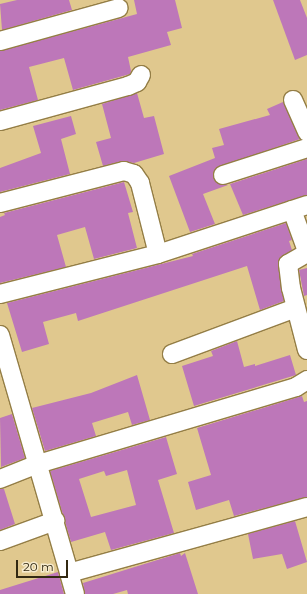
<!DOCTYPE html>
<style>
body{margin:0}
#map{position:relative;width:307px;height:594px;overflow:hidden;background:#e0c88e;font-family:Montserrat,sans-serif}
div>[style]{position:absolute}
.building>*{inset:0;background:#bd77b9}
.roads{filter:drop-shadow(1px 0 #947e46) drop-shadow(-1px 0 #947e46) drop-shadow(0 1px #947e46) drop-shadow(0 -1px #947e46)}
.street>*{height:18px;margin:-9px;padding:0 9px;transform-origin:9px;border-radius:9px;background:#fff}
span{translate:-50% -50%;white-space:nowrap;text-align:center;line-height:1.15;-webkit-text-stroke:4px #f6ebce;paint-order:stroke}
.scale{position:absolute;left:16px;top:560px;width:52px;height:18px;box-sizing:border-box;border:2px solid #322911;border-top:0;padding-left:5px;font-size:12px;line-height:14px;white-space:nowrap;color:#322911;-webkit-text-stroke:3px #f6ebce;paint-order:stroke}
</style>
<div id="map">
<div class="building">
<i style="clip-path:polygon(17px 0,69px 0,72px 10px,2px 30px,0 4px)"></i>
<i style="clip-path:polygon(134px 0,175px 0,182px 28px,167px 32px,171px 45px,128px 57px,131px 71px,130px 74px,73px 90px,64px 58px,29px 67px,38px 100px,0 110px,0 51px,137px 14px)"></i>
<i style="clip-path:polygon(273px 0,300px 0,307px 18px,307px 55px,295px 60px)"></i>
<i style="clip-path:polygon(137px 93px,144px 118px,154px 116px,164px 154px,134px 163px,122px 161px,103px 166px,96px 142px,111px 138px,102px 104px)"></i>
<i style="clip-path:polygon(283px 102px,300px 139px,216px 168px,213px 173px,216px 182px,228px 185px,203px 194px,215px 224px,190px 232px,169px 176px,215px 158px,212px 148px,224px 145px,219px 129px,270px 115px,267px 109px)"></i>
<i style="clip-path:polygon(71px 116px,76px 134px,61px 139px,70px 174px,0 192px,0 168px,41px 153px,33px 126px)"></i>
<i style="clip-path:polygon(307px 159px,307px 195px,243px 215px,230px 184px)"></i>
<i style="clip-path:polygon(124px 182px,133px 212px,128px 213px,137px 248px,94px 259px,85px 227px,57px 235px,66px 267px,0 283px,0 217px,5px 215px,4px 213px)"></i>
<i style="clip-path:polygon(286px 223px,292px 240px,289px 241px,292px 250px,279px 259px,278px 265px,284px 301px,260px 310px,247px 266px,78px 321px,76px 313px,43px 322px,49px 344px,22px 352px,7px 303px,193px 256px,192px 254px)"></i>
<i style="clip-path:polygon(307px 268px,307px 295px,304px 296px,299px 270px)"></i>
<i style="clip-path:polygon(237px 341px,244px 367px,255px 364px,255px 366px,290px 355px,296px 375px,194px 406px,182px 366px,213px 356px,211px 351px)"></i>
<i style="clip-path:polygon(137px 375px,150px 420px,132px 425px,128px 412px,92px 423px,96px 436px,45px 451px,32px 408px,91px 393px)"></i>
<i style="clip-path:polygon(302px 396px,304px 402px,307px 401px,307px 497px,234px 516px,229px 500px,196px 510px,188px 482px,211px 475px,197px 428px)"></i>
<i style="clip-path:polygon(12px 414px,25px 458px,1px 467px,0 418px)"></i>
<i style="clip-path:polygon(evenodd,166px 437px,177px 474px,158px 480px,174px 533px,111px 550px,105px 532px,71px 542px,50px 471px,166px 437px,127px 470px,136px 505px,91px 517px,79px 479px,104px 471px,106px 476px,127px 470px)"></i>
<i style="clip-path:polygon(0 489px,4px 489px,15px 524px,0 530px)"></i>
<i style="clip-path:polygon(295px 521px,307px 562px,287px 569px,282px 554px,253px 559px,248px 534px)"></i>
<i style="clip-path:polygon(180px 553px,181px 556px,185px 553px,198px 594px,128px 594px,127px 590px,113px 594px,85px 594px,83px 583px)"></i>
<i style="clip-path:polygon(58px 572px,64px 594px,0 594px,0 590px)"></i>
</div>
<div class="roads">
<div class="street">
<i style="left:0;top:41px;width:123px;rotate:-15.5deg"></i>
<i style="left:293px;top:100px;width:35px;rotate:66deg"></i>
<i style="left:0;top:121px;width:133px;rotate:-15.3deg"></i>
<i style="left:128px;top:86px;width:10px;rotate:-24deg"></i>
<i style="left:137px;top:82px;width:8px;rotate:-60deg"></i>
<i style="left:223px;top:175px;width:88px;rotate:-17.8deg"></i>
<i style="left:0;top:203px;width:128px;rotate:-14.5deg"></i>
<i style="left:124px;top:171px;width:10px;rotate:17deg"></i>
<i style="left:134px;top:174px;width:11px;rotate:56deg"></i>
<i style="left:140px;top:183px;width:73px;rotate:75.8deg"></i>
<i style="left:158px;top:254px;width:163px;rotate:165.8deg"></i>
<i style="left:292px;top:210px;width:44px;rotate:69.9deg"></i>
<i style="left:307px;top:253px;width:22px;rotate:150deg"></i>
<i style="left:288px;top:264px;width:24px;rotate:83deg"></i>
<i style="left:291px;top:288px;width:64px;rotate:75.5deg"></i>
<i style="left:158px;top:254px;width:157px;rotate:-18.2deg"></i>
<i style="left:0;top:335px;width:248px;rotate:73.8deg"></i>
<i style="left:172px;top:354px;width:132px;rotate:-20.4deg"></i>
<i style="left:0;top:479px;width:41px;rotate:-21.5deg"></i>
<i style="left:38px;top:464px;width:269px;rotate:-16.6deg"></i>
<i style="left:296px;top:387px;width:13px;rotate:-32deg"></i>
<i style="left:0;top:541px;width:59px;rotate:-20deg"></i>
<i style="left:75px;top:594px;width:22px;rotate:-106deg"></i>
<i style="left:69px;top:573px;width:247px;rotate:-15.5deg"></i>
</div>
</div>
<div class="scale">20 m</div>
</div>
